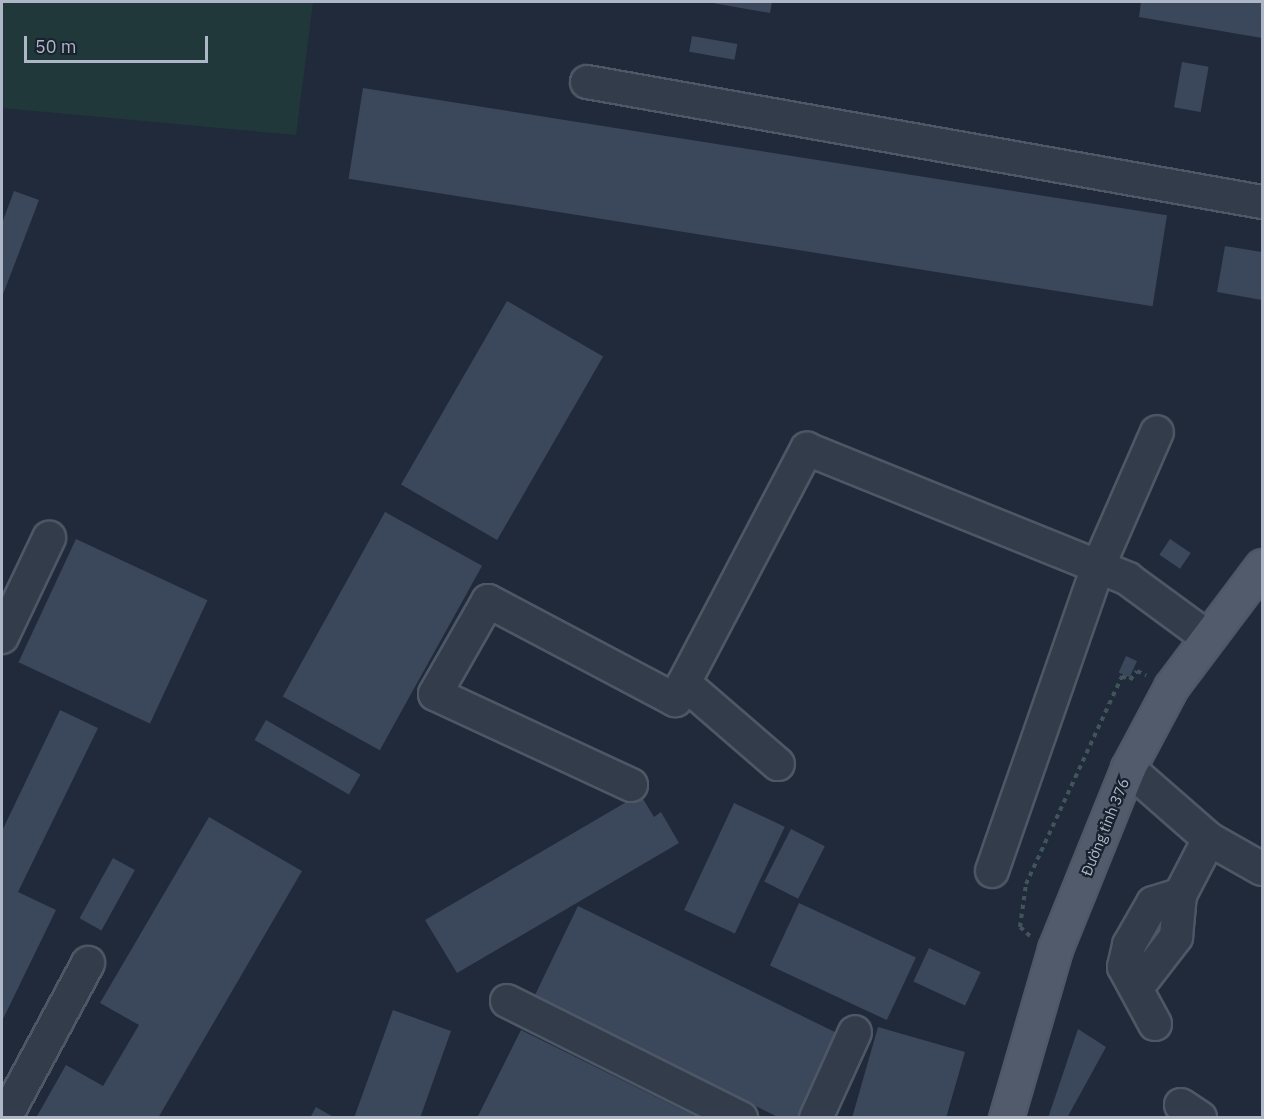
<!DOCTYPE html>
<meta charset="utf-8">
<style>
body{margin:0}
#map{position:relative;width:1264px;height:1119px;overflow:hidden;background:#202a3a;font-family:"IBM Plex Sans",sans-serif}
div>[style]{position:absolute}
.green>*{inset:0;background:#21383b}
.building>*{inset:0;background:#3b485b;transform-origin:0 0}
.path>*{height:4px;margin-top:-2px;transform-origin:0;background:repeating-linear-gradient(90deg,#3f5559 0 4.5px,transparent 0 9px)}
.roads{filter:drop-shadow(2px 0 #4e5765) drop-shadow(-2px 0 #4e5765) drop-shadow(0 2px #4e5765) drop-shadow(0 -2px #4e5765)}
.minor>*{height:32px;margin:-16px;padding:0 16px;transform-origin:16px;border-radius:16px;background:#333c4a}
.major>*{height:33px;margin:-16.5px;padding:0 16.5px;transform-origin:16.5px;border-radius:16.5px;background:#515b6b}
span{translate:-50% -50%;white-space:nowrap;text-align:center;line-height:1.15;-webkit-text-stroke:4.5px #19212f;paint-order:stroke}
.street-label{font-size:15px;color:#aeb7c7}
.frame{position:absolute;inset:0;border:3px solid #aeb7c7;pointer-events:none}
.scale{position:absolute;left:24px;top:36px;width:184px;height:27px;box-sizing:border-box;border:3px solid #aeb7c7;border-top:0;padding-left:8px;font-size:18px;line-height:21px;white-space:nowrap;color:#aeb7c7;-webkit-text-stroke:4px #19212f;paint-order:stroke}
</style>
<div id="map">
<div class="green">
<i style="clip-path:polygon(2px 2px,313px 2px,296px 135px,2px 108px)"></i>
</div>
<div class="building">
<i style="clip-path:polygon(707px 2px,772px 2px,770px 13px)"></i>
<i style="clip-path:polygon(1141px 2px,1262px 2px,1262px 38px,1139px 17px)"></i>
<i style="left:692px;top:36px;width:46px;height:16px;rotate:10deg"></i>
<i style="left:1182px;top:62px;width:27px;height:46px;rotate:10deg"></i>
<i style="left:363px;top:88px;width:814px;height:92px;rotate:9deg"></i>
<i style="clip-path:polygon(14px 191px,39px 200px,2px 297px,2px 223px)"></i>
<i style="clip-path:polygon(1225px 246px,1262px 252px,1262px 300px,1217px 292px)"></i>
<i style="left:507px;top:301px;width:111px;height:212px;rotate:30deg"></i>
<i style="left:385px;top:512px;width:111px;height:211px;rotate:29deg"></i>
<i style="left:76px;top:539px;width:145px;height:136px;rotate:25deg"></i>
<i style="left:1170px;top:539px;width:25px;height:19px;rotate:34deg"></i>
<i style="left:1126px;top:656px;width:12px;height:18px;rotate:24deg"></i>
<i style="clip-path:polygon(60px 710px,98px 728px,18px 892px,56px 910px,2px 1021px,2px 831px)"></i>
<i style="left:266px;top:720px;width:109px;height:23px;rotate:30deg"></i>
<i style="clip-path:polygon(640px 794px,654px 817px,661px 812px,679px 843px,457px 973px,425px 920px)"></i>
<i style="left:734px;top:803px;width:56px;height:118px;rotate:25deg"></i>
<i style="clip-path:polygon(209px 817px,302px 871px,158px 1118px,36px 1118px,66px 1065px,103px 1086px,139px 1025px,100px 1003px)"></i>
<i style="left:791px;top:829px;width:38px;height:59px;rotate:27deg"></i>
<i style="left:113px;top:858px;width:25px;height:69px;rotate:29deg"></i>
<i style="left:799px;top:903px;width:129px;height:69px;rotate:25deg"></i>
<i style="clip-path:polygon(578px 906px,847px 1038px,808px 1118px,780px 1118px,534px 997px)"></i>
<i style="left:929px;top:948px;width:57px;height:37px;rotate:25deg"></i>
<i style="clip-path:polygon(393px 1010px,451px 1031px,420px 1118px,354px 1118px)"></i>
<i style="clip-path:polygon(878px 1027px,965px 1052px,946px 1118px,852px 1118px)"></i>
<i style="clip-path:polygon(1078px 1029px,1106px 1047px,1067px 1118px,1048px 1118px)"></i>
<i style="clip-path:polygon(521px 1030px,699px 1118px,478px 1116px)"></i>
<i style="clip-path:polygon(316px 1107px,335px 1118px,310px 1118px)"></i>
</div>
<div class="path">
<i style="left:1030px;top:936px;width:13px;rotate:-138deg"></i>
<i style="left:1020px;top:927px;width:43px;rotate:-82.1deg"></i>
<i style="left:1026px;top:884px;width:229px;rotate:-65.2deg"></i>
<i style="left:1122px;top:676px;width:9px;rotate:27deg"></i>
<i style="left:1130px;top:680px;width:11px;rotate:-52deg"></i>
<i style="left:1137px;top:671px;width:10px;rotate:24deg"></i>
</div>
<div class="roads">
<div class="minor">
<i style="left:587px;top:82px;width:686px;rotate:10.08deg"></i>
<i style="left:2px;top:637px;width:110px;rotate:-64.6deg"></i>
<i style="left:684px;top:683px;width:124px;rotate:40.8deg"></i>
<i style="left:1128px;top:768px;width:108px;rotate:41.2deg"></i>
<i style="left:1209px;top:839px;width:61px;rotate:29.5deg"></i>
<i style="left:631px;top:785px;width:216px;rotate:-155.1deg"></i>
<i style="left:435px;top:694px;width:107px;rotate:-60.3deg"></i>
<i style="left:488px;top:601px;width:212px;rotate:27.9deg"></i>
<i style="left:675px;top:700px;width:284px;rotate:-62.3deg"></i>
<i style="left:807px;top:449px;width:346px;rotate:22deg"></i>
<i style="left:1128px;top:579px;width:98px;rotate:36.3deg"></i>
<i style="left:992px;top:871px;width:322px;rotate:-70.8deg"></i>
<i style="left:1098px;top:567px;width:147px;rotate:-66.4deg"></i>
<i style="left:1139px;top:985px;width:61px;rotate:-52.4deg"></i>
<i style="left:1176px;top:937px;width:42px;rotate:-84.6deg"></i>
<i style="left:507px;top:1001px;width:262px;rotate:26.6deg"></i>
<i style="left:1155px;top:1024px;width:65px;rotate:-118.5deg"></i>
<i style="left:1124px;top:967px;width:23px;rotate:-77deg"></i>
<i style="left:1129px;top:945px;width:48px;rotate:-60.3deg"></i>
<i style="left:1153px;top:903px;width:28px;rotate:-17deg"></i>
<i style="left:1180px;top:895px;width:63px;rotate:-62.6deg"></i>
<i style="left:1181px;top:1105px;width:23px;rotate:34deg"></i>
<i style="left:5px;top:1118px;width:176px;rotate:-61.8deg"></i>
<i style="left:816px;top:1118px;width:94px;rotate:-65.6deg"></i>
</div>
<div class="major">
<i style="left:1006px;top:1118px;width:176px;rotate:-73.8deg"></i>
<i style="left:1055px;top:949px;width:195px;rotate:-68deg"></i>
<i style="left:1128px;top:768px;width:92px;rotate:-62deg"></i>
<i style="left:1171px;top:687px;width:151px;rotate:-53.1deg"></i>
</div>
</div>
<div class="street-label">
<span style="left:1105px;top:827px;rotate:-68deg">Đường tỉnh 376</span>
</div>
<div class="frame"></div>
<div class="scale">50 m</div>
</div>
